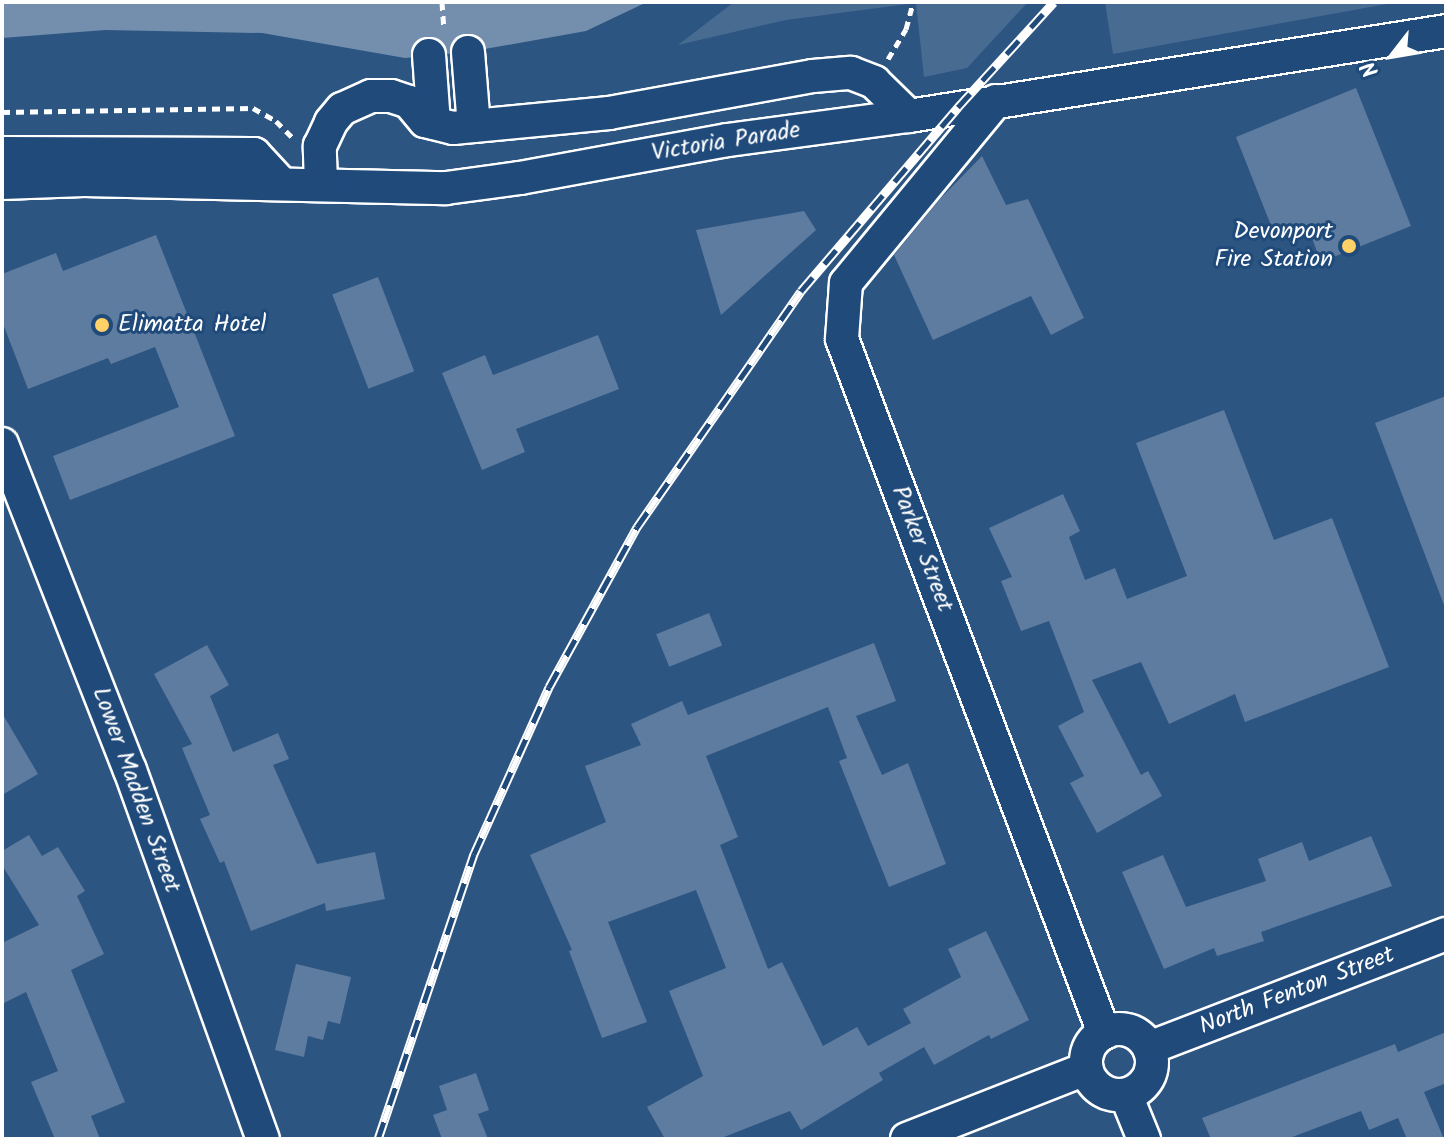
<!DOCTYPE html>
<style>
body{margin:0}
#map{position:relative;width:1448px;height:1141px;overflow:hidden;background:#2c5582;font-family:Kalam,sans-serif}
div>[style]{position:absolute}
.green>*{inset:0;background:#486b92}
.water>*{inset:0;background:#748fad}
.building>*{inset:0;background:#5e7c9f;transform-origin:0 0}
.path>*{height:5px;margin-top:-2.5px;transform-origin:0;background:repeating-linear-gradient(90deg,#fff 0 8px,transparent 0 14px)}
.roads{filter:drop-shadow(2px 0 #fff) drop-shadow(-2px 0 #fff) drop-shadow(0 2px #fff) drop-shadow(0 -2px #fff)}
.minor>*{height:32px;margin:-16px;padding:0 16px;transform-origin:16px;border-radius:16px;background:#1f4a7a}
.minor>.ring{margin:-16px;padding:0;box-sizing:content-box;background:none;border:32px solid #1f4a7a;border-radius:50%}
.rail>*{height:9px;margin-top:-4.5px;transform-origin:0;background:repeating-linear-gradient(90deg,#1f4a7a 0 18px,#fff 0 36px);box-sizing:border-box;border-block:2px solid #fff}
.dots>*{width:22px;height:22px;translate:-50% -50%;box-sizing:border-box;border:4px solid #1f4a7a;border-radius:50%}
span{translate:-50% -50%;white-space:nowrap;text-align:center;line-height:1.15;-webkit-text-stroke:6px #1f4a7a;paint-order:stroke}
.street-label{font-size:24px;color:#fff}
.poi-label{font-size:24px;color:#fff}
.right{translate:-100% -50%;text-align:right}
.left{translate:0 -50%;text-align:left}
.frame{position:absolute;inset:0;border:4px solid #fff;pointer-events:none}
.north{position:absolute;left:1352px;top:16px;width:80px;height:80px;-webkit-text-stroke:6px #1f4a7a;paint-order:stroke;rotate:239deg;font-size:22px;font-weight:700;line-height:32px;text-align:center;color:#fff}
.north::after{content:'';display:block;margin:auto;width:28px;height:36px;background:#fff;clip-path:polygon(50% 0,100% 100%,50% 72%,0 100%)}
</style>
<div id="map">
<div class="green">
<i style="clip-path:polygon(734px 2px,1028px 2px,967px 68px,924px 77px,916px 3px,786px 20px,678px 45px)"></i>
<i style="clip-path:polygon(1105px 2px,1398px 2px,1113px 54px)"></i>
</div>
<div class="water">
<i style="clip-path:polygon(2px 2px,647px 2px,586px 31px,468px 52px,405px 58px,262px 33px,105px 30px,2px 38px)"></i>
</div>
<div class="building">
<i style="clip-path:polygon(1356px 88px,1411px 226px,1321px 262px,1307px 225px,1276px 238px,1236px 137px)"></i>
<i style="clip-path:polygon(982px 156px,1006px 205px,1028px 199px,1084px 318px,1051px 335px,1031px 296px,933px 340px,894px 255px,940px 199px)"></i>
<i style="clip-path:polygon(804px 211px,816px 230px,721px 315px,696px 230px)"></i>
<i style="clip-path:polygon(156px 235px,235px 436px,70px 500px,53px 456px,179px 407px,155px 347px,111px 364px,108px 358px,28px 389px,2px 321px,2px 274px,56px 253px,63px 271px)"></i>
<i style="left:378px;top:277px;width:101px;height:49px;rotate:69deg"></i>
<i style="clip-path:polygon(598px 335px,619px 389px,516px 429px,525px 452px,482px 470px,442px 373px,485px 355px,493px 375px)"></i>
<i style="clip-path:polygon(1446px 396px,1446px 604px,1444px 605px,1375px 423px)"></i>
<i style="clip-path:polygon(1224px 410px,1274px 540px,1332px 518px,1389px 667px,1245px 722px,1235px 694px,1169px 724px,1141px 662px,1092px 680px,1141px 775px,1148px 771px,1162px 796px,1097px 833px,1070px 783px,1084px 776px,1058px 726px,1084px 712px,1049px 621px,1021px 631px,1001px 581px,1012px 577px,989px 528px,1063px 494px,1080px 531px,1069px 537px,1085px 580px,1115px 568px,1127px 599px,1187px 576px,1136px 443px)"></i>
<i style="left:709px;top:613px;width:35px;height:57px;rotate:68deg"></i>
<i style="clip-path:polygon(874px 643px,896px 701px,856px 716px,882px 775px,908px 763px,946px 864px,889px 887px,839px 761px,847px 758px,828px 707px,706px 756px,738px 837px,720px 845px,768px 969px,782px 962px,823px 1046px,857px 1027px,868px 1046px,911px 1023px,903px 1009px,961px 977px,948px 949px,986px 931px,1029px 1020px,991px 1039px,989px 1035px,934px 1065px,924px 1047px,879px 1073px,883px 1080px,801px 1130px,790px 1111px,719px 1139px,665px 1139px,647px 1107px,703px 1076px,669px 991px,726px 968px,696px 890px,608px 922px,647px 1022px,602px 1038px,569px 951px,572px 950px,530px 855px,606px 822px,585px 766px,641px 745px,631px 724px,682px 701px,688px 715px)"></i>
<i style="clip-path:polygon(207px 645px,229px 685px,210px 696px,233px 752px,278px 733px,289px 759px,273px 765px,317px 864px,375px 852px,385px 899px,326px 911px,325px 903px,251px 931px,224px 861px,220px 863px,200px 819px,210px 815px,182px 748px,192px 744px,154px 674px)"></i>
<i style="clip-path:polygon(2px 713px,38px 774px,2px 795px)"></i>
<i style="clip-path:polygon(29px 835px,42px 856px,58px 847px,85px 891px,77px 896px,104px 954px,71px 970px,125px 1102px,91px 1116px,100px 1139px,55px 1139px,31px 1082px,58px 1071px,26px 992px,2px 1004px,2px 943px,39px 925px,2px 865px,2px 851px)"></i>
<i style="clip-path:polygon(1371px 836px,1392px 886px,1261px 932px,1264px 941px,1217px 956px,1214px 948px,1164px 969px,1122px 872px,1163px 855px,1186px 907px,1266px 881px,1258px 859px,1302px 842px,1309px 861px)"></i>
<i style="clip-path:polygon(296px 964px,351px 977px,340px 1024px,328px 1021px,323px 1040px,308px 1036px,304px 1057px,275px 1050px)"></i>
<i style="clip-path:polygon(1446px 1032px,1446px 1083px,1424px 1092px,1444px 1139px,1407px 1139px,1398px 1118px,1369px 1130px,1361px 1111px,1287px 1139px,1211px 1139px,1202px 1118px,1395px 1044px,1398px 1052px)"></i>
<i style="clip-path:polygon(476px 1073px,489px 1110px,478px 1114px,488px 1139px,442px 1139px,433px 1115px,447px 1110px,439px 1086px)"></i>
</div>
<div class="path">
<i style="left:442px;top:2px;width:27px;rotate:86deg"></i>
<i style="left:888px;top:59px;width:35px;rotate:-59deg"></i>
<i style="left:906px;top:29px;width:28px;rotate:-75deg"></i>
<i style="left:2px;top:112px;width:251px;rotate:-0.9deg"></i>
<i style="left:253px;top:108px;width:26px;rotate:29deg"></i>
<i style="left:276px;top:121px;width:24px;rotate:45deg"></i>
</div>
<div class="roads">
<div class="minor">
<i style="left:468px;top:52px;width:74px;rotate:85.4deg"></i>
<i style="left:429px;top:55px;width:68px;rotate:85.8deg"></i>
<i style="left:996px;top:101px;width:236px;rotate:129.5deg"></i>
<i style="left:846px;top:283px;width:56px;rotate:94.1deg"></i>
<i style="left:842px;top:339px;width:742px;rotate:69.32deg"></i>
<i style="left:2px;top:153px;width:252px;rotate:0.2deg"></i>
<i style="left:254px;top:154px;width:38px;rotate:47deg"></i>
<i style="left:2px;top:183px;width:82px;rotate:-2.1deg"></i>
<i style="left:84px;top:180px;width:362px;rotate:1.3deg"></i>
<i style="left:446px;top:188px;width:75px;rotate:-7.7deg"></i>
<i style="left:520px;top:178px;width:211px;rotate:-10.4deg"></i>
<i style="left:728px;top:140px;width:183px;rotate:-7.6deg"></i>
<i style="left:909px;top:116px;width:544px;rotate:-8.99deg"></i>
<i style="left:321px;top:184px;width:38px;rotate:-92deg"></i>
<i style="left:320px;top:146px;width:26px;rotate:-65deg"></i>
<i style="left:331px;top:122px;width:17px;rotate:-50deg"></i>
<i style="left:342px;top:109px;width:32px;rotate:-24deg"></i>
<i style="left:371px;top:96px;width:20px"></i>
<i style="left:391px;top:96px;width:19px;rotate:18deg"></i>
<i style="left:409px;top:102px;width:25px;rotate:50deg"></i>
<i style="left:425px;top:121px;width:29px;rotate:14deg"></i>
<i style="left:453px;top:128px;width:157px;rotate:-5.5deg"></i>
<i style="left:609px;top:113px;width:207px;rotate:-10.3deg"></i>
<i style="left:813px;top:76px;width:38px;rotate:-5deg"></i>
<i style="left:851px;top:73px;width:25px;rotate:21deg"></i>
<i style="left:874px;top:82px;width:49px;rotate:44.2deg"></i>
<i style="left:2px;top:444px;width:350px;rotate:68.6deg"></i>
<i style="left:130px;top:770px;width:392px;rotate:70.2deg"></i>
<i class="ring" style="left:1086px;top:1029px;width:34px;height:34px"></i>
<i style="left:1149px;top:1048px;width:318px;rotate:-21deg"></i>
<i style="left:1126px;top:1095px;width:48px;rotate:67.8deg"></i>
<i style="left:907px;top:1139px;width:192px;rotate:-21.4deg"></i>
</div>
</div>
<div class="rail">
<i style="left:378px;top:1139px;width:301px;rotate:-71.4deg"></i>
<i style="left:474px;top:854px;width:183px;rotate:-65.8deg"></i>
<i style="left:549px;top:687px;width:183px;rotate:-61.2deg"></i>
<i style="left:637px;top:527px;width:287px;rotate:-55.2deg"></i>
<i style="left:801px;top:291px;width:242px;rotate:-49.5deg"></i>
<i style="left:958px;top:107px;width:142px;rotate:-47.6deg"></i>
</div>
<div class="dots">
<i style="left:1349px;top:246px;background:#ffd166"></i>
<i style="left:102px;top:325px;background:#ffd166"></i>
</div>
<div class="street-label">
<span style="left:726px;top:142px;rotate:-9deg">Victoria Parade</span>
<span style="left:922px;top:549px;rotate:69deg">Parker Street</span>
<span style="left:136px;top:790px;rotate:70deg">Lower Madden Street</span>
<span style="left:1297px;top:991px;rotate:-21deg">North Fenton Street</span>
</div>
<div class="poi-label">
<span class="right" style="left:1333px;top:246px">Devonport<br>Fire Station</span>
<span class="left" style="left:118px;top:325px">Elimatta Hotel</span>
</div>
<div class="frame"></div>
<div class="north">N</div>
</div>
